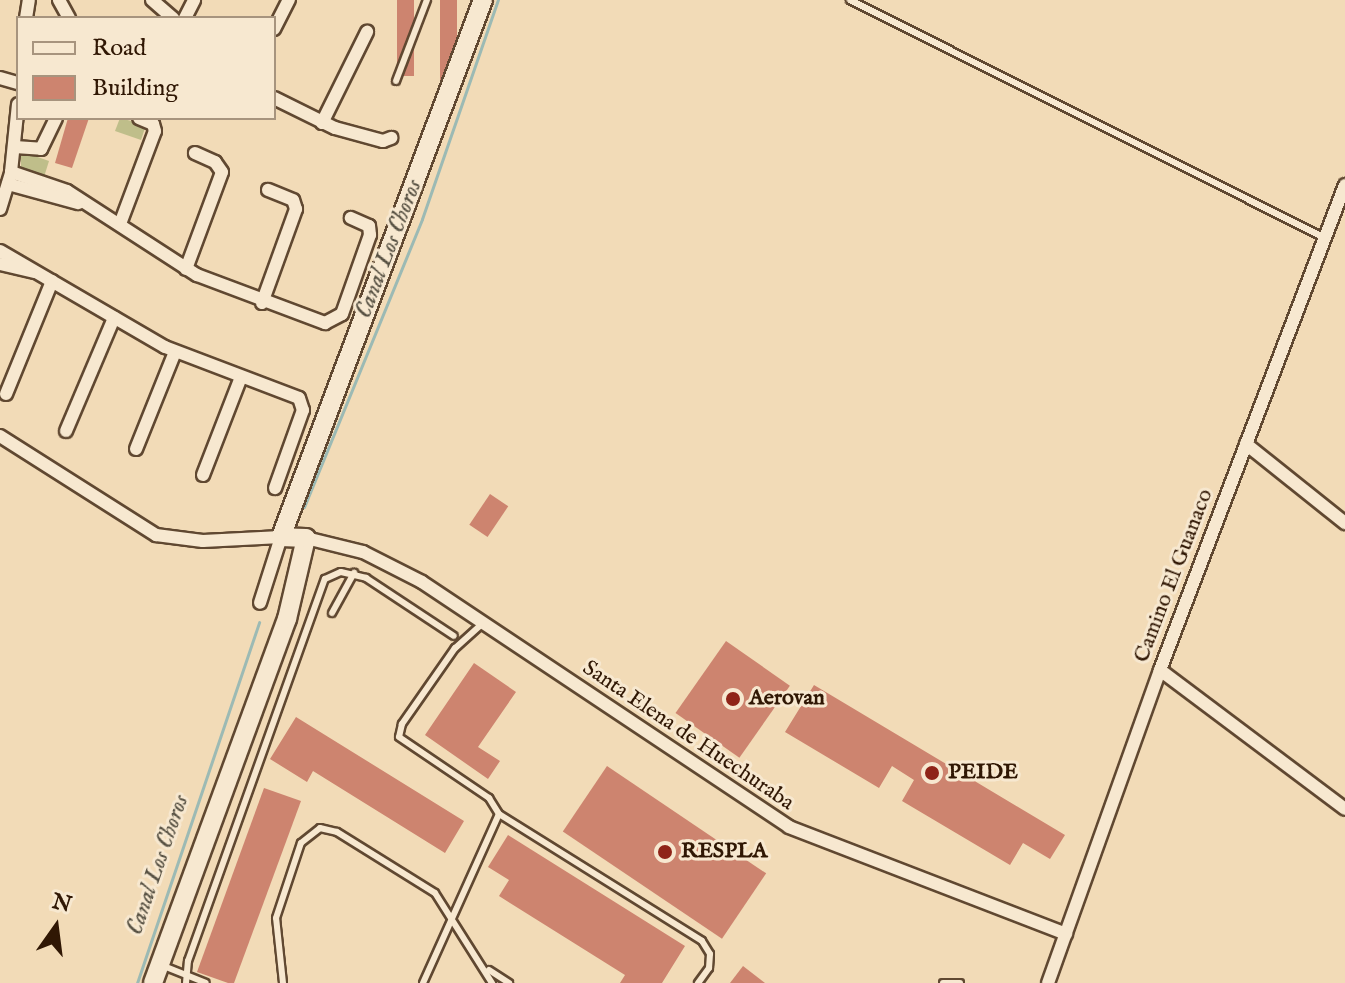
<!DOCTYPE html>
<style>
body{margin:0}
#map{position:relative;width:1345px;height:983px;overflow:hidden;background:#f2dbb7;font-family:"IM FELL English",serif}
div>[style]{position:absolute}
.green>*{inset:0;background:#bfbe8a}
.stream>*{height:3px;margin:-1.5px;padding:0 1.5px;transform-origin:1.5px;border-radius:1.5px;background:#9cbab4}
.building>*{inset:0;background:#cd846f;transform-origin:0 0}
.roads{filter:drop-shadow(2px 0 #604831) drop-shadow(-2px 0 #604831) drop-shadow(0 2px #604831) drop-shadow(0 -2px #604831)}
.lane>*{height:6px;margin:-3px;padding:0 3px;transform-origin:3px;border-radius:3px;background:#f7e8d0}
.street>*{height:12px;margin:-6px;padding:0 6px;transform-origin:6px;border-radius:6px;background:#f7e8d0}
.secondary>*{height:18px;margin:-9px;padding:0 9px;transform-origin:9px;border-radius:9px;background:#f7e8d0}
.dots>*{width:22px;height:22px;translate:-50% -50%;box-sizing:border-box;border:4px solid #f7e8d0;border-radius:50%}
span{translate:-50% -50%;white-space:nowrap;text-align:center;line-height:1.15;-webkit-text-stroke:6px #f7e8d0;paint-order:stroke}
.street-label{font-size:22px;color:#301704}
.poi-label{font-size:22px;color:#301704;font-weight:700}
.left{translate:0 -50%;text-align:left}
.water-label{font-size:24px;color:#565042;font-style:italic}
.legend{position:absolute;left:16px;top:16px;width:260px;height:104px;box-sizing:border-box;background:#f7e8d0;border:2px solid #a7947e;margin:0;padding:10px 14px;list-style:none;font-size:24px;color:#301704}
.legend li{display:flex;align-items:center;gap:16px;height:40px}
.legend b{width:40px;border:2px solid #a7947e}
.north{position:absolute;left:16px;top:887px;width:80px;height:80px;-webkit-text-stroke:6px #f7e8d0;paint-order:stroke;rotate:14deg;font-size:22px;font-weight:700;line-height:32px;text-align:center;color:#301704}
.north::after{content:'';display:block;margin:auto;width:28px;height:36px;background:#301704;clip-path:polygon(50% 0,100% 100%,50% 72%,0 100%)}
</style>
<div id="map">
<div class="green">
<i style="clip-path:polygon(120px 118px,146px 125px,141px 140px,115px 131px)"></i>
<i style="clip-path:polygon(29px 154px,49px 161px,44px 177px,21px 171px,21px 156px)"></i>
</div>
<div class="stream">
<i style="left:304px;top:507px;width:311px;rotate:-67.7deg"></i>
<i style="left:422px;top:219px;width:232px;rotate:-70.9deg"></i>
<i style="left:137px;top:983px;width:381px;rotate:-71.3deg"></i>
</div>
<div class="building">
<i style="left:397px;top:0;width:17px;height:76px"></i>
<i style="left:440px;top:0;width:17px;height:91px"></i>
<i style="clip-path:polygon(68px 118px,89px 118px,72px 168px,55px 163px)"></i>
<i style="left:490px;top:494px;width:22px;height:37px;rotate:34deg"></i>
<i style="left:726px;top:641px;width:78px;height:88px;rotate:35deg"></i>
<i style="clip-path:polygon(474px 663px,516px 692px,478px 747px,500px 761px,488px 779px,425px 735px)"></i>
<i style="clip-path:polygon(814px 685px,1065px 835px,1050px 859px,1023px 843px,1010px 865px,902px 801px,914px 780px,892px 766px,879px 788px,785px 732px)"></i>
<i style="clip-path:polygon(296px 717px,464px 821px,445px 853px,313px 771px,307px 782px,270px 759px)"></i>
<i style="left:607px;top:766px;width:192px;height:79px;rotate:34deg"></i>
<i style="clip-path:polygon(264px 788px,301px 801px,234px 983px,228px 983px,197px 972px)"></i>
<i style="clip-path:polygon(508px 835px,685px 946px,662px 983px,620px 983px,625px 975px,499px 896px,509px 880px,488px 867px)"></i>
<i style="clip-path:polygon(743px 966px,765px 983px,730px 983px)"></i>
</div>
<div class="roads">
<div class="lane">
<i style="left:850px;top:0;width:531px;rotate:26.61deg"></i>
<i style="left:396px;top:81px;width:87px;rotate:-69.1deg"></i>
<i style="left:332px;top:613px;width:46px;rotate:-61.2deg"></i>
<i style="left:483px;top:623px;width:38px;rotate:138deg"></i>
<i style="left:455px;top:648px;width:93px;rotate:124.9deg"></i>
<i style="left:402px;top:724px;width:13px;rotate:103deg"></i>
<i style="left:399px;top:737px;width:109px;rotate:34.1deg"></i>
<i style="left:489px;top:798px;width:19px;rotate:58deg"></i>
<i style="left:499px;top:814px;width:239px;rotate:32deg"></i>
<i style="left:702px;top:941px;width:15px;rotate:58deg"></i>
<i style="left:710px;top:954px;width:14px;rotate:94deg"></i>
<i style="left:709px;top:968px;width:19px;rotate:126deg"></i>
<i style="left:161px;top:965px;width:48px;rotate:21.8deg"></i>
<i style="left:489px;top:970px;width:24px;rotate:33deg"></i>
<i style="left:186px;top:983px;width:22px;rotate:-85deg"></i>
<i style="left:188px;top:961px;width:406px;rotate:-70.3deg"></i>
<i style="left:325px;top:579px;width:17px;rotate:-24deg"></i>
<i style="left:341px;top:572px;width:26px;rotate:13deg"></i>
<i style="left:366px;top:578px;width:105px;rotate:33.4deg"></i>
<i style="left:283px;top:983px;width:65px;rotate:-96.1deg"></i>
<i style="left:276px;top:918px;width:79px;rotate:-71.6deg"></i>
<i style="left:301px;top:843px;width:24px;rotate:-38deg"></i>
<i style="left:320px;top:828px;width:17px;rotate:13deg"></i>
<i style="left:337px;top:832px;width:115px;rotate:31.9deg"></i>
<i style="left:435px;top:893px;width:107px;rotate:57.7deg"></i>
<i style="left:423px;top:983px;width:185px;rotate:-65.8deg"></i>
<i style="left:943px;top:983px;width:17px"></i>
</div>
<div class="street">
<i style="left:59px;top:0;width:21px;rotate:61deg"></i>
<i style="left:152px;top:0;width:28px;rotate:41deg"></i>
<i style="left:26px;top:18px;width:18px;rotate:-81deg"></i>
<i style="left:185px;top:18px;width:20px;rotate:-63deg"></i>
<i style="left:274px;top:29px;width:33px;rotate:-63deg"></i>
<i style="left:0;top:78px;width:19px;rotate:16deg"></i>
<i style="left:274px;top:98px;width:68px;rotate:26.2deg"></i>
<i style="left:335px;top:128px;width:50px;rotate:15.2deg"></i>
<i style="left:383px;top:141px;width:9px;rotate:-21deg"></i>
<i style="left:322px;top:123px;width:102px;rotate:-63.7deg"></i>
<i style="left:15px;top:147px;width:26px;rotate:4deg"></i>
<i style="left:41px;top:149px;width:34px;rotate:-64deg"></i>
<i style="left:11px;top:172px;width:59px;rotate:18.7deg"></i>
<i style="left:67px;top:191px;width:155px;rotate:32.9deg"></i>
<i style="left:197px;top:275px;width:137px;rotate:20.6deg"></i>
<i style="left:325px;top:323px;width:19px;rotate:-28deg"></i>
<i style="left:342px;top:314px;width:84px;rotate:-70.5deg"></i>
<i style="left:370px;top:235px;width:9px;rotate:-96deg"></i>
<i style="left:369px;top:226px;width:20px;rotate:-156deg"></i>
<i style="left:8px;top:184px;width:73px;rotate:15.2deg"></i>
<i style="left:0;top:209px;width:39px;rotate:-73deg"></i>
<i style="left:11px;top:172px;width:68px;rotate:-84.1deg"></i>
<i style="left:120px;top:224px;width:99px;rotate:-69.4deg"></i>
<i style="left:155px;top:131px;width:7px;rotate:-106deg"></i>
<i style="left:153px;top:124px;width:15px;rotate:-157deg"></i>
<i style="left:0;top:251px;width:191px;rotate:30.2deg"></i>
<i style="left:165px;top:347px;width:143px;rotate:20.8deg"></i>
<i style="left:299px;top:398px;width:13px;rotate:72deg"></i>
<i style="left:303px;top:410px;width:83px;rotate:109.7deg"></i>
<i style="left:0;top:264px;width:35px;rotate:13deg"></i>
<i style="left:186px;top:269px;width:103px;rotate:-69.6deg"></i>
<i style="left:222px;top:172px;width:12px;rotate:-125deg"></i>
<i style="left:215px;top:162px;width:22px;rotate:-156deg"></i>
<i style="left:262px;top:303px;width:100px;rotate:-70.1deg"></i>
<i style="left:296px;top:209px;width:9px;rotate:-108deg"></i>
<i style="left:293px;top:200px;width:27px;rotate:-158deg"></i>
<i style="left:6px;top:394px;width:122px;rotate:-67.8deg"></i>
<i style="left:66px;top:431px;width:123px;rotate:-67deg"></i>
<i style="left:0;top:436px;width:185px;rotate:32.4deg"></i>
<i style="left:156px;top:535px;width:47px;rotate:7.3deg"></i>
<i style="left:203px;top:541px;width:78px;rotate:-2.9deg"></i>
<i style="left:281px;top:537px;width:69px;rotate:107.7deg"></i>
<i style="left:1246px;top:444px;width:127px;rotate:38.6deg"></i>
<i style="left:136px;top:449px;width:105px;rotate:-68.1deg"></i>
<i style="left:203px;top:475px;width:105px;rotate:-68.8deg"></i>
<i style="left:306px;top:538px;width:59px;rotate:13.8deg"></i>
<i style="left:363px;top:552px;width:66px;rotate:27deg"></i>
<i style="left:422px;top:582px;width:441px;rotate:33.7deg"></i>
<i style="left:789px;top:827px;width:297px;rotate:21.1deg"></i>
<i style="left:1160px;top:670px;width:231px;rotate:36.9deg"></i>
<i style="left:1048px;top:983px;width:332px;rotate:-70.3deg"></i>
<i style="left:1160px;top:670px;width:519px;rotate:-69.12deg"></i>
</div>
<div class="secondary">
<i style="left:153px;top:983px;width:388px;rotate:-69.8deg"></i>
<i style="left:287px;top:619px;width:83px;rotate:-76.8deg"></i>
<i style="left:306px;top:538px;width:25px;rotate:-178deg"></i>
<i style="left:281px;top:537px;width:574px;rotate:-69.39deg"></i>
</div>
</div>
<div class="dots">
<i style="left:733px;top:699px;background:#8f2418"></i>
<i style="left:932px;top:773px;background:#8f2418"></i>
<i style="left:665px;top:852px;background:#8f2418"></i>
</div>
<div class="street-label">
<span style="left:1174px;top:576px;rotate:-69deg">Camino El Guanaco</span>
<span style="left:688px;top:736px;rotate:34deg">Santa Elena de Huechuraba</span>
</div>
<div class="poi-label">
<span class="left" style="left:749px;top:699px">Aerovan</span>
<span class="left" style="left:948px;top:773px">PEIDE</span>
<span class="left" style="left:681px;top:852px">RESPLA</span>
</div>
<div class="water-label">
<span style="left:389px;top:249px;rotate:-69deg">Canal Los Choros</span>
<span style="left:158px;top:865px;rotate:-71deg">Canal Los Choros</span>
</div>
<ul class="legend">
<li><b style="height:10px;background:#f7e8d0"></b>Road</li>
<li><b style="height:22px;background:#cd846f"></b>Building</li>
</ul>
<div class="north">N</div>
</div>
